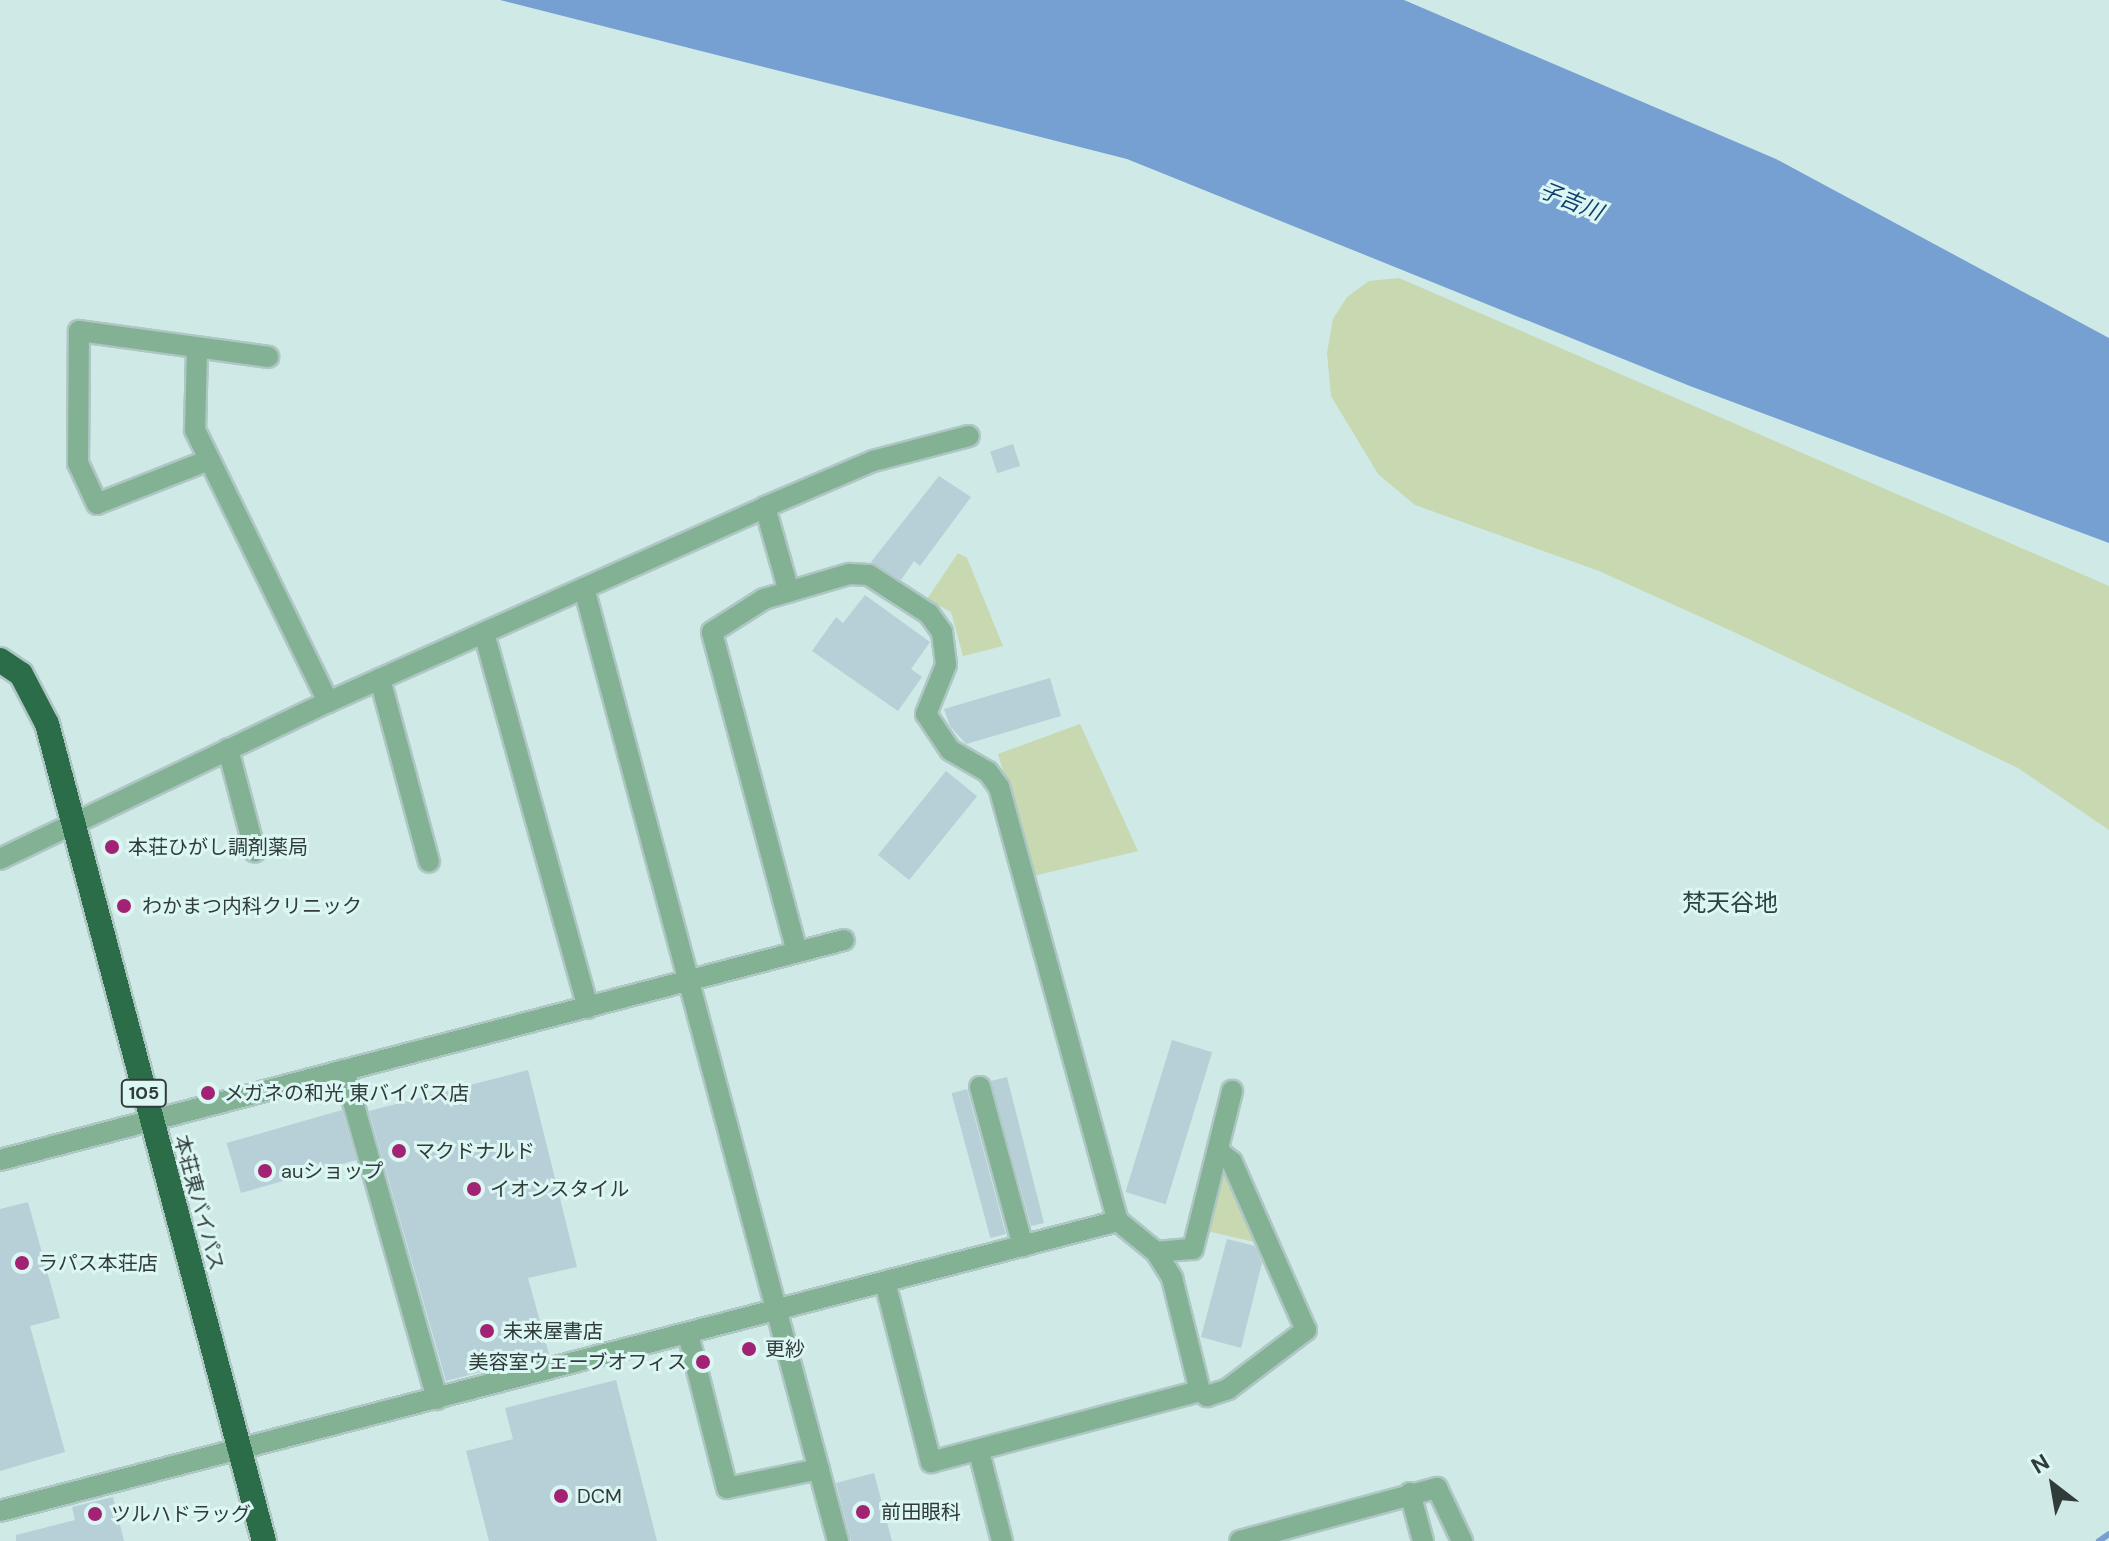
<!DOCTYPE html>
<meta charset="utf-8">
<style>
body{margin:0}
#map{position:relative;width:2109px;height:1541px;overflow:hidden;background:#cee9e6;font-family:"DM Sans","Noto Sans JP",sans-serif}
div>[style]{position:absolute}
.green>*{inset:0;background:#c8d8b1}
.water>*{inset:0;background:#75a0d1}
.stream>*{height:6px;margin:-3px;padding:0 3px;transform-origin:3px;border-radius:3px;background:#75a0d1}
.building>*{inset:0;background:#b7cfd7;transform-origin:0 0}
.roads{filter:drop-shadow(2px 0 #aec6c4) drop-shadow(-2px 0 #aec6c4) drop-shadow(0 2px #aec6c4) drop-shadow(0 -2px #aec6c4)}
.minor>*{height:20px;margin:-10px;padding:0 10px;transform-origin:10px;border-radius:10px;background:#82b194}
.highway>*{height:24px;margin:-12px;padding:0 12px;transform-origin:12px;border-radius:12px;background:#2b6c49}
.dots>*{width:22px;height:22px;translate:-50% -50%;box-sizing:border-box;border:4px solid #dbf6f3;border-radius:50%}
span{translate:-50% -50%;white-space:nowrap;text-align:center;line-height:1.15;-webkit-text-stroke:6px #dbf6f3;paint-order:stroke}
.shield-label span{padding:2px 6px;background:#dbf6f3;border:2px solid;border-radius:6px;-webkit-text-stroke-width:0}
.shield-label{font-size:18px;color:#303b3a;font-weight:700}
.poi-label{font-size:20px;color:#303b3a}
.left{translate:0 -50%;text-align:left}
.right{translate:-100% -50%;text-align:right}
.street-label{font-size:20px;color:#303b3a}
.water-label{font-size:22px;color:#113f6d;font-style:italic}
.quarter-label{font-size:24px;color:#2b4240}
.north{position:absolute;left:2013px;top:1445px;width:80px;height:80px;-webkit-text-stroke:6px #dbf6f3;paint-order:stroke;rotate:329deg;font-size:22px;font-weight:700;line-height:32px;text-align:center;color:#303b3a}
.north::after{content:'';display:block;margin:auto;width:28px;height:36px;background:#303b3a;clip-path:polygon(50% 0,100% 100%,50% 72%,0 100%)}
</style>
<div id="map">
<div class="green">
<i style="clip-path:polygon(1399px 278px,2109px 586px,2109px 830px,2018px 768px,1734px 632px,1599px 571px,1415px 505px,1378px 474px,1331px 396px,1327px 353px,1333px 319px,1347px 297px,1369px 281px)"></i>
<i style="clip-path:polygon(958px 553px,967px 558px,1003px 646px,963px 656px,951px 612px,927px 599px)"></i>
<i style="clip-path:polygon(1080px 724px,1138px 851px,1033px 876px,998px 754px)"></i>
<i style="clip-path:polygon(1228px 1163px,1263px 1244px,1207px 1231px)"></i>
</div>
<div class="water">
<i style="clip-path:polygon(500px 0,1404px 0,1776px 159px,2109px 338px,2109px 543px,1690px 386px,1127px 159px)"></i>
</div>
<div class="stream">
<i style="left:2099px;top:1541px;width:12px;rotate:-35deg"></i>
</div>
<div class="building">
<i style="left:1013px;top:444px;width:23px;height:24px;rotate:72deg"></i>
<i style="clip-path:polygon(939px 476px,971px 497px,920px 566px,914px 561px,901px 580px,871px 562px)"></i>
<i style="clip-path:polygon(865px 595px,930px 642px,911px 669px,922px 677px,898px 711px,812px 651px,836px 617px,843px 623px)"></i>
<i style="clip-path:polygon(1050px 678px,1061px 716px,966px 744px,950px 726px,944px 709px)"></i>
<i style="left:946px;top:771px;width:40px;height:108px;rotate:39deg"></i>
<i style="left:1172px;top:1040px;width:42px;height:159px;rotate:17deg"></i>
<i style="clip-path:polygon(528px 1070px,577px 1267px,528px 1278px,549px 1354px,446px 1381px,369px 1111px)"></i>
<i style="clip-path:polygon(1007px 1077px,1044px 1223px,1031px 1226px,991px 1081px)"></i>
<i style="left:967px;top:1089px;width:150px;height:16px;rotate:75deg"></i>
<i style="left:342px;top:1110px;width:52px;height:120px;rotate:74deg"></i>
<i style="clip-path:polygon(28px 1202px,60px 1318px,30px 1326px,65px 1452px,0 1471px,0 1209px)"></i>
<i style="clip-path:polygon(1227px 1239px,1255px 1246px,1262px 1263px,1241px 1348px,1201px 1337px)"></i>
<i style="clip-path:polygon(616px 1380px,657px 1541px,489px 1541px,466px 1451px,513px 1439px,505px 1408px)"></i>
<i style="clip-path:polygon(874px 1473px,892px 1541px,851px 1541px,836px 1483px)"></i>
<i style="clip-path:polygon(113px 1497px,124px 1541px,16px 1541px,16px 1535px,75px 1520px,72px 1507px)"></i>
</div>
<div class="roads">
<div class="minor">
<i style="left:197px;top:349px;width:81px;rotate:91.4deg"></i>
<i style="left:195px;top:430px;width:303px;rotate:63.9deg"></i>
<i style="left:209px;top:460px;width:120px;rotate:158.6deg"></i>
<i style="left:97px;top:504px;width:45px;rotate:-114.9deg"></i>
<i style="left:78px;top:463px;width:132px;rotate:-89.6deg"></i>
<i style="left:79px;top:331px;width:191px;rotate:7.8deg"></i>
<i style="left:765px;top:507px;width:88px;rotate:74.2deg"></i>
<i style="left:584px;top:588px;width:986px;rotate:75.08deg"></i>
<i style="left:484px;top:633px;width:389px;rotate:74.5deg"></i>
<i style="left:380px;top:679px;width:189px;rotate:75deg"></i>
<i style="left:228px;top:749px;width:106px;rotate:75.3deg"></i>
<i style="left:0;top:859px;width:364px;rotate:-25.6deg"></i>
<i style="left:328px;top:702px;width:479px;rotate:-24deg"></i>
<i style="left:765px;top:507px;width:117px;rotate:-23.1deg"></i>
<i style="left:873px;top:461px;width:99px;rotate:-14.6deg"></i>
<i style="left:797px;top:952px;width:331px;rotate:-104.9deg"></i>
<i style="left:712px;top:632px;width:62px;rotate:-32.4deg"></i>
<i style="left:764px;top:599px;width:89px;rotate:-16.4deg"></i>
<i style="left:849px;top:574px;width:20px;rotate:3deg"></i>
<i style="left:869px;top:575px;width:72px;rotate:33deg"></i>
<i style="left:929px;top:614px;width:22px;rotate:54deg"></i>
<i style="left:942px;top:632px;width:33px;rotate:83deg"></i>
<i style="left:946px;top:665px;width:53px;rotate:112.2deg"></i>
<i style="left:926px;top:714px;width:43px;rotate:56.3deg"></i>
<i style="left:950px;top:750px;width:44px;rotate:30.1deg"></i>
<i style="left:988px;top:772px;width:19px;rotate:54deg"></i>
<i style="left:999px;top:787px;width:450px;rotate:74.7deg"></i>
<i style="left:1118px;top:1221px;width:49px;rotate:39.2deg"></i>
<i style="left:1156px;top:1252px;width:31px;rotate:58deg"></i>
<i style="left:1172px;top:1278px;width:116px;rotate:76.1deg"></i>
<i style="left:344px;top:1070px;width:342px;rotate:74.2deg"></i>
<i style="left:980px;top:1087px;width:165px;rotate:74.9deg"></i>
<i style="left:0;top:1160px;width:872px;rotate:-14.61deg"></i>
<i style="left:1156px;top:1252px;width:37px;rotate:-5deg"></i>
<i style="left:1193px;top:1249px;width:163px;rotate:-76.1deg"></i>
<i style="left:885px;top:1282px;width:186px;rotate:75.7deg"></i>
<i style="left:931px;top:1462px;width:278px;rotate:-14.8deg"></i>
<i style="left:1200px;top:1391px;width:9px;rotate:36deg"></i>
<i style="left:1207px;top:1396px;width:22px;rotate:-18deg"></i>
<i style="left:1228px;top:1389px;width:98px;rotate:-37.1deg"></i>
<i style="left:1306px;top:1330px;width:184px;rotate:-113.8deg"></i>
<i style="left:1232px;top:1162px;width:18px;rotate:-142deg"></i>
<i style="left:688px;top:1334px;width:159px;rotate:75.8deg"></i>
<i style="left:727px;top:1488px;width:94px;rotate:-11.7deg"></i>
<i style="left:979px;top:1452px;width:92px;rotate:75.5deg"></i>
<i style="left:1410px;top:1493px;width:50px;rotate:74.8deg"></i>
<i style="left:0;top:1511px;width:1155px;rotate:-14.54deg"></i>
<i style="left:1240px;top:1541px;width:204px;rotate:-15.1deg"></i>
<i style="left:1437px;top:1488px;width:59px;rotate:64.7deg"></i>
</div>
<div class="highway">
<i style="left:0;top:660px;width:25px;rotate:34deg"></i>
<i style="left:21px;top:674px;width:56px;rotate:62.5deg"></i>
<i style="left:47px;top:724px;width:845px;rotate:75.13deg"></i>
</div>
</div>
<div class="dots">
<i style="left:112px;top:847px;background:#a22273"></i>
<i style="left:124px;top:906px;background:#a22273"></i>
<i style="left:208px;top:1093px;background:#a22273"></i>
<i style="left:399px;top:1151px;background:#a22273"></i>
<i style="left:265px;top:1171px;background:#a22273"></i>
<i style="left:474px;top:1189px;background:#a22273"></i>
<i style="left:22px;top:1263px;background:#a22273"></i>
<i style="left:487px;top:1331px;background:#a22273"></i>
<i style="left:749px;top:1349px;background:#a22273"></i>
<i style="left:703px;top:1362px;background:#a22273"></i>
<i style="left:561px;top:1496px;background:#a22273"></i>
<i style="left:863px;top:1512px;background:#a22273"></i>
<i style="left:95px;top:1514px;background:#a22273"></i>
</div>
<div class="shield-label">
<span style="left:144px;top:1093px">105</span>
</div>
<div class="poi-label">
<span class="left" style="left:128px;top:847px">本荘ひがし調剤薬局</span>
<span class="left" style="left:142px;top:906px">わかまつ内科クリニック</span>
<span class="left" style="left:224px;top:1093px">メガネの和光 東バイパス店</span>
<span class="left" style="left:415px;top:1151px">マクドナルド</span>
<span class="left" style="left:281px;top:1171px">auショップ</span>
<span class="left" style="left:490px;top:1189px">イオンスタイル</span>
<span class="left" style="left:38px;top:1263px">ラパス本荘店</span>
<span class="left" style="left:503px;top:1331px">未来屋書店</span>
<span class="left" style="left:765px;top:1349px">更紗</span>
<span class="right" style="left:687px;top:1362px">美容室ウェーブオフィス</span>
<span class="left" style="left:577px;top:1496px">DCM</span>
<span class="left" style="left:881px;top:1512px">前田眼科</span>
<span class="left" style="left:111px;top:1514px">ツルハドラッグ</span>
</div>
<div class="street-label">
<span style="left:199px;top:1203px;rotate:75deg">本荘東バイパス</span>
</div>
<div class="water-label">
<span style="left:1571px;top:201px;rotate:22deg">子吉川</span>
</div>
<div class="quarter-label">
<span style="left:1730px;top:903px">梵天谷地</span>
</div>
<div class="north">N</div>
</div>
